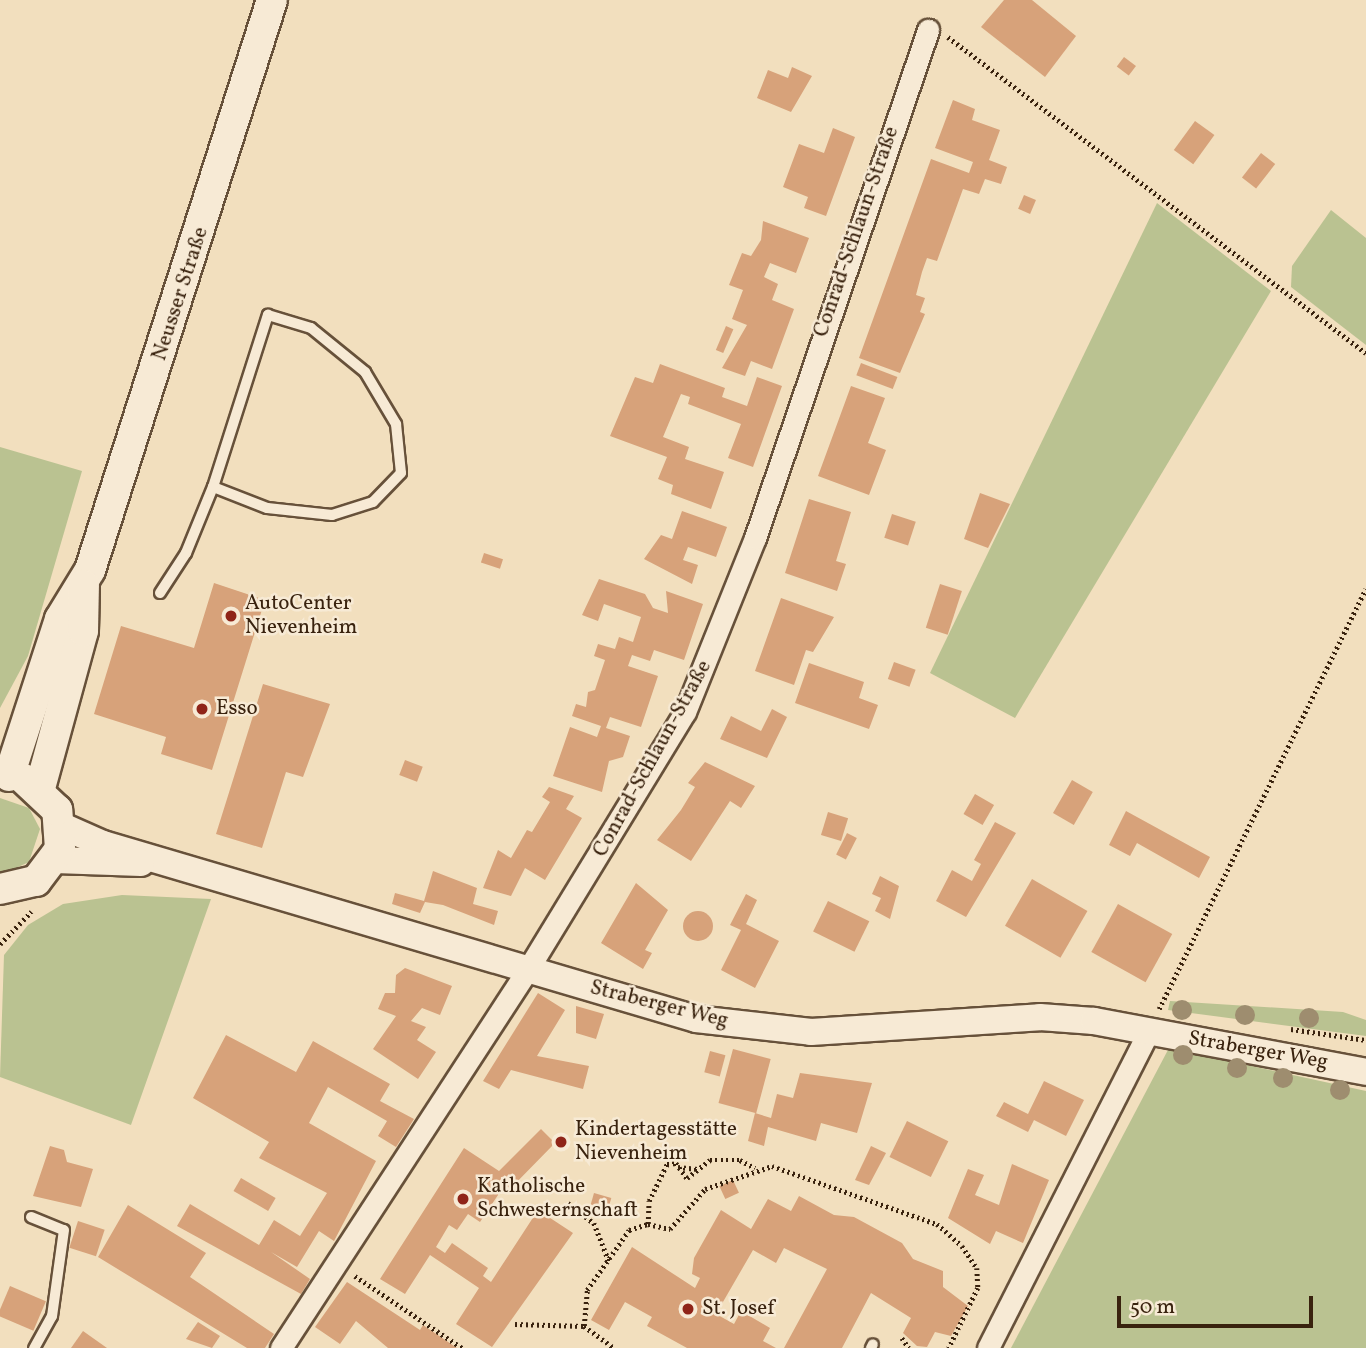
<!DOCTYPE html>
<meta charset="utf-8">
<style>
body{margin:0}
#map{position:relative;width:1366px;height:1348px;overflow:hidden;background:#f2dfbe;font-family:Vollkorn,serif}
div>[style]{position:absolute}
.green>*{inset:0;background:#bac291}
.building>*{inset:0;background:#d7a27a;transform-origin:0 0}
.round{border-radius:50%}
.path>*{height:4.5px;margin-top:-2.25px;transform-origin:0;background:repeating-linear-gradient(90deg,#39220e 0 2px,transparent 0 5.5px)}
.roads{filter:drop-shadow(2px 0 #67513a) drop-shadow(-2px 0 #67513a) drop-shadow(0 2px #67513a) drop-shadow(0 -2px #67513a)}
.service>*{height:10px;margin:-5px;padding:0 5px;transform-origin:5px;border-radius:5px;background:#f7ead5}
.minor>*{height:21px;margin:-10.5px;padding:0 10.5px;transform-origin:10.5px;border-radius:10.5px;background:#f7ead5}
.tertiary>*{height:26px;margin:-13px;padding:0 13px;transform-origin:13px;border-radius:13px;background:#f7ead5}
.secondary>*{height:30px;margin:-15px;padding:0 15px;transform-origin:15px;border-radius:15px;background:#f7ead5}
.trees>*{width:20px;height:20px;margin:-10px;border-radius:50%;background:#9e8d6f}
.dots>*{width:19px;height:19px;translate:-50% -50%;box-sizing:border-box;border:4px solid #f7ead5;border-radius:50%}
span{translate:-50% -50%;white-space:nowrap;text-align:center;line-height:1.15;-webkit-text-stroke:5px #f7ead5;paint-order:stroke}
.street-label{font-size:21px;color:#39220e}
.poi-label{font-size:21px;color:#39220e}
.left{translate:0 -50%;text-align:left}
.scale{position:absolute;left:1117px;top:1296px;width:196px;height:32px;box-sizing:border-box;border:4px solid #39220e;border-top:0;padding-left:9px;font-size:21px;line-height:24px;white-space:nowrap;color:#39220e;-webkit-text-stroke:5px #f7ead5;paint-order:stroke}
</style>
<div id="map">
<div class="green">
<i style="clip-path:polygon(1157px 203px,1271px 291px,1015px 718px,930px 673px)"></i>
<i style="clip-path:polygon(1331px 210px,1366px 238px,1366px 345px,1291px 287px,1292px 266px)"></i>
<i style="clip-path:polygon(0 447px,82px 471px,28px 656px,0 708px)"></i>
<i style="clip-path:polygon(0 798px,29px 808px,40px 829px,29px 862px,7px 872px,0 871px)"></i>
<i style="clip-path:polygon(122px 895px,211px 899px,131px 1125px,0 1077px,4px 955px,28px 925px,63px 904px)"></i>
<i style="clip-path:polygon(1170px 1001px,1343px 1012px,1366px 1020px,1366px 1036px,1168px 1010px)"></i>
<i style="clip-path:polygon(1169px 1048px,1366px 1091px,1366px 1348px,1011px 1348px)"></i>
</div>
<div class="building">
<i style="clip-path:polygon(1004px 0,1032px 0,1076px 36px,1045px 77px,981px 27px)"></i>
<i style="left:1124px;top:57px;width:15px;height:12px;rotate:37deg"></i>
<i style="clip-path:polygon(792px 67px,812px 76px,791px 112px,757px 98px,768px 70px,788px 78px)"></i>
<i style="clip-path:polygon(953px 100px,975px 109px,972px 120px,1000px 130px,989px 160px,1007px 167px,1001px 184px,985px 179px,979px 194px,963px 189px,937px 261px,927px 258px,922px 272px,916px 295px,925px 298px,920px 312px,925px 314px,900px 373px,859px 358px,931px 159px,969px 173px,973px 162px,935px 148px)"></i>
<i style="left:1195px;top:121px;width:24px;height:36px;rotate:36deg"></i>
<i style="clip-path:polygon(833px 128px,855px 137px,826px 216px,804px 208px,808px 197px,783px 187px,799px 144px,824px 153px)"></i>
<i style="left:1261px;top:153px;width:18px;height:31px;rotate:38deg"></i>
<i style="left:1024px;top:195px;width:13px;height:15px;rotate:23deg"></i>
<i style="clip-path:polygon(763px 221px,809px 238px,796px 273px,770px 263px,764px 277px,778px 284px,772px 300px,794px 309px,772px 369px,751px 361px,745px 376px,722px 368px,747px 325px,732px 319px,743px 290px,729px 285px,742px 253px,751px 256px,761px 240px)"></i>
<i style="left:726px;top:326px;width:8px;height:26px;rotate:23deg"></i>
<i style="left:861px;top:363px;width:39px;height:13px;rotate:21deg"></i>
<i style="clip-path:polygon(660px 364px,725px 388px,722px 397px,747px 406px,757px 377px,782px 386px,753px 467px,728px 458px,741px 424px,688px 404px,690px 397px,681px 394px,663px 437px,689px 447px,685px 459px,724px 472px,711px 509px,671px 494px,673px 485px,658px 479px,667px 457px,610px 436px,635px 377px,653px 383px)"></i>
<i style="clip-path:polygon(851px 386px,885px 398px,868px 443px,886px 450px,869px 495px,818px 476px)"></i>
<i style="clip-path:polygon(980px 493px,1010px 504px,988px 548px,964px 539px)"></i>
<i style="clip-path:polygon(809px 499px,851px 512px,836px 561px,846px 564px,837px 591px,785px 573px)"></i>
<i style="clip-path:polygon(682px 511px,727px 527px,716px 557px,688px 547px,683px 560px,698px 565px,692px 584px,644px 559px,661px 535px,672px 539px)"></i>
<i style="left:892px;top:514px;width:25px;height:25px;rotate:18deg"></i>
<i style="left:484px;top:553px;width:20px;height:10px;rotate:18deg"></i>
<i style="clip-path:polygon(599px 579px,645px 594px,653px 608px,668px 613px,666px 591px,703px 604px,684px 660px,654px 650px,650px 661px,632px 655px,628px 666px,658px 676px,641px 727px,610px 717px,606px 728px,630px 736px,623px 757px,609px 761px,602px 792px,553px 776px,570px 727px,597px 737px,601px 726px,572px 716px,576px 704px,586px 707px,588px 692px,595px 690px,605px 660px,594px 656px,598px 644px,615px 649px,619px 637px,633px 642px,641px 617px,604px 604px,598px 621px,582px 615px)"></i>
<i style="clip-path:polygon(214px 583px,265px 600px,212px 770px,161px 754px,166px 737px,94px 714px,121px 626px,194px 648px)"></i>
<i style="left:940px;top:584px;width:23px;height:46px;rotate:18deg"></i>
<i style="clip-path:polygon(781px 598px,834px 617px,813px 652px,806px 650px,794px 685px,755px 671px)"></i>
<i style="left:894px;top:662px;width:23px;height:18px;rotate:20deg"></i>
<i style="clip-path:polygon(809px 663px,864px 682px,859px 698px,878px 705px,869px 729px,795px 703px)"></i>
<i style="clip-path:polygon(263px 684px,330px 704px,303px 777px,286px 772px,262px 848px,216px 834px)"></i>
<i style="clip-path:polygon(772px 709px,787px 717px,767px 758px,720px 739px,731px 716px,761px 731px)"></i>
<i style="left:405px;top:760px;width:19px;height:16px;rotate:21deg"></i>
<i style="clip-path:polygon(705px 762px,755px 786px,741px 808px,730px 801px,691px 861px,657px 840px,681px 810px,695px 787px,688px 783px)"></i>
<i style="left:1072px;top:780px;width:24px;height:38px;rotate:30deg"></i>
<i style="clip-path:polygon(549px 787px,574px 796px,566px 809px,582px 818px,545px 880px,525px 868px,511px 896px,483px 888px,498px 850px,511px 858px,527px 830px,532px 832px,550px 802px,542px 797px)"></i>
<i style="left:975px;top:794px;width:22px;height:23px;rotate:30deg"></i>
<i style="clip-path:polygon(1126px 811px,1210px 857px,1199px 878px,1137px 843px,1130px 856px,1109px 845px)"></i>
<i style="left:828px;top:812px;width:21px;height:24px;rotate:17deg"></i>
<i style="clip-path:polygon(995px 822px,1016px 833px,966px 917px,936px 901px,952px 870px,972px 881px,981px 864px,974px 860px)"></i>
<i style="left:847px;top:833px;width:11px;height:24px;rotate:27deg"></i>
<i style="clip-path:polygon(433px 871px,477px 888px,473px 904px,498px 911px,494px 925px,443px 905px,425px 902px,420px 913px,392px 904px,395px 893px,424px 901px)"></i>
<i style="clip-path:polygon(880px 876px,899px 886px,890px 919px,875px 911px,881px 898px,872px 894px)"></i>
<i style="left:1032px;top:879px;width:64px;height:54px;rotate:30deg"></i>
<i style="clip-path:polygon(636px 883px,668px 910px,645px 950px,652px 953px,643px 969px,601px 943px)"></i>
<i style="clip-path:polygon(746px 894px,757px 900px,746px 924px,779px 941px,755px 988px,721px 970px,741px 930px,730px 925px)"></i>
<i style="left:828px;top:901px;width:46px;height:34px;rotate:26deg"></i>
<i style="left:1118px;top:904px;width:62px;height:55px;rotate:29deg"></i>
<i class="round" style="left:683px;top:911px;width:30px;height:30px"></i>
<i style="clip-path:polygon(405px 968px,452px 986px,440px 1015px,422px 1008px,411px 1021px,426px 1027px,417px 1040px,436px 1052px,418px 1079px,373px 1049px,396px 1016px,378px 1009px,385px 993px,395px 993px,396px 975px)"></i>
<i style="clip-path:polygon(538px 993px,565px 1010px,537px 1056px,589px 1066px,583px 1089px,511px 1070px,499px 1089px,483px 1081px)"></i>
<i style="clip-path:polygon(576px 1006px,604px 1014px,596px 1039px,576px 1033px)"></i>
<i style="clip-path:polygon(226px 1035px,296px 1072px,313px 1041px,390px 1084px,380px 1101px,414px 1119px,396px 1147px,378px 1136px,387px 1121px,328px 1087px,309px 1123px,376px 1161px,334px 1241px,319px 1231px,297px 1267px,271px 1252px,310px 1279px,301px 1294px,177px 1226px,190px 1204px,259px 1245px,274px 1220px,300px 1236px,327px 1193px,259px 1158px,269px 1142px,193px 1098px)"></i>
<i style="left:733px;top:1049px;width:39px;height:56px;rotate:15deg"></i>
<i style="left:710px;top:1051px;width:16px;height:22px;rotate:15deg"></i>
<i style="clip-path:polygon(800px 1073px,872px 1083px,857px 1133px,821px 1123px,816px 1141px,768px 1127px,764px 1146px,748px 1141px,755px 1113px,771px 1118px,777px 1094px,793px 1098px)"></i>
<i style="clip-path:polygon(1044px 1081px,1084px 1100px,1066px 1136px,1034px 1120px,1028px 1132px,996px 1116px,1004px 1102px,1028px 1114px)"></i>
<i style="left:907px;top:1121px;width:46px;height:40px;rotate:26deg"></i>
<i style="clip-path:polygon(541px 1129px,555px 1143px,507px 1192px,502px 1189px,480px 1222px,468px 1214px,457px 1230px,449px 1225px,436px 1247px,445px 1253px,452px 1243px,488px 1268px,483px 1276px,491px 1282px,538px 1210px,573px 1233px,492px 1347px,456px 1324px,479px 1288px,430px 1255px,405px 1294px,380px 1279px,464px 1148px,499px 1171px)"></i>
<i style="clip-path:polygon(50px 1146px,64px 1150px,67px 1162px,93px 1169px,81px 1207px,33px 1196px)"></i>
<i style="clip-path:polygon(871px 1146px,886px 1153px,869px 1185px,855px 1180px)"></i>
<i style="clip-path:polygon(1012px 1164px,1049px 1180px,1023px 1243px,996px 1231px,990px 1244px,948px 1218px,968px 1169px,984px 1175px,975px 1195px,999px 1205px)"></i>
<i style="left:241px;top:1178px;width:40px;height:15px;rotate:30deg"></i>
<i style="left:733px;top:1180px;width:14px;height:15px;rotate:65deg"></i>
<i style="left:594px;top:1193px;width:18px;height:16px;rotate:16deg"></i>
<i style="clip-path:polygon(799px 1196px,834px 1215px,854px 1217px,902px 1243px,913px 1259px,943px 1271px,943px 1287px,968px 1306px,951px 1336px,935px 1332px,927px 1347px,917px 1346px,903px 1333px,911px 1318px,871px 1293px,842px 1348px,784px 1348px,827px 1269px,784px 1248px,776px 1263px,753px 1250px,716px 1314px,734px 1324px,741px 1311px,770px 1328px,763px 1341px,776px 1348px,687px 1348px,647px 1326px,652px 1317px,625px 1302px,609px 1330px,591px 1320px,632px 1247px,695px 1288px,700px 1278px,692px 1274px,694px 1258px,721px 1210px,751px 1229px,768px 1199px,791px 1211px)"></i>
<i style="clip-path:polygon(128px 1205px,206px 1253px,190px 1277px,274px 1334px,265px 1348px,247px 1348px,98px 1257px)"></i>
<i style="left:78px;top:1221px;width:28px;height:28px;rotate:18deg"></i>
<i style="clip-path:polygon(347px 1282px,420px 1330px,423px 1325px,457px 1348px,388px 1348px,356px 1321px,340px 1344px,315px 1327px)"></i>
<i style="left:10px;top:1286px;width:39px;height:32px;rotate:23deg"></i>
<i style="clip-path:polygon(198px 1322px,220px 1336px,212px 1348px,186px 1339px)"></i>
<i style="clip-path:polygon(83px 1331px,107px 1348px,71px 1348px)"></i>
</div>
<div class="path">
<i style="left:948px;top:37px;width:524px;rotate:37.09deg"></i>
<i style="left:0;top:944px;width:45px;rotate:-45.9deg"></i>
<i style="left:1159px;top:1009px;width:468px;rotate:-63.8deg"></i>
<i style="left:1291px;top:1029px;width:76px;rotate:8.3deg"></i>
<i style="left:678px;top:1167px;width:20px;rotate:6deg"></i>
<i style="left:568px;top:1203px;width:33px;rotate:38deg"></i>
<i style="left:594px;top:1223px;width:41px;rotate:68.5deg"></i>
<i style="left:648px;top:1224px;width:23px;rotate:-88deg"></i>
<i style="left:649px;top:1201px;width:41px;rotate:-64.1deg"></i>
<i style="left:667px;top:1164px;width:9px;rotate:-6deg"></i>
<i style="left:676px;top:1163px;width:19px;rotate:54deg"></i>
<i style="left:687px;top:1178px;width:29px;rotate:-38deg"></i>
<i style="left:710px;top:1160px;width:30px"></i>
<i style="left:740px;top:1160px;width:17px;rotate:28deg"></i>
<i style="left:355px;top:1276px;width:129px;rotate:33.9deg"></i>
<i style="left:515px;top:1324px;width:69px;rotate:1.7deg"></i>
<i style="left:584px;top:1326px;width:37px;rotate:36deg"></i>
<i style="left:584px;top:1326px;width:36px;rotate:-85deg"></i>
<i style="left:587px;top:1290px;width:73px;rotate:-55deg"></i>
<i style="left:629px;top:1230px;width:20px;rotate:-18deg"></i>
<i style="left:648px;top:1224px;width:23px;rotate:13deg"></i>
<i style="left:670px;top:1229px;width:53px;rotate:-48.8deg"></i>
<i style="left:705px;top:1189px;width:71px;rotate:-18.9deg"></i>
<i style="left:772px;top:1166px;width:175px;rotate:19.4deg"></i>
<i style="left:937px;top:1224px;width:33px;rotate:41deg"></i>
<i style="left:962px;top:1246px;width:27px;rotate:56deg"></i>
<i style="left:977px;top:1268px;width:20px;rotate:87deg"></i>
<i style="left:978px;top:1288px;width:67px;rotate:115.8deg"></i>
<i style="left:902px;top:1338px;width:12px;rotate:55deg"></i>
</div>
<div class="roads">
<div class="service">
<i style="left:160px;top:593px;width:48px;rotate:-57deg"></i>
<i style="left:186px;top:553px;width:71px;rotate:-67.8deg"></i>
<i style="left:213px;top:487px;width:181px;rotate:-72.3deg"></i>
<i style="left:268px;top:315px;width:45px;rotate:16.8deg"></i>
<i style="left:311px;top:328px;width:70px;rotate:39.2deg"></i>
<i style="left:365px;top:372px;width:61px;rotate:59.2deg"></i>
<i style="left:396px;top:424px;width:49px;rotate:84.2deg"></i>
<i style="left:401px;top:473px;width:40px;rotate:134deg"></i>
<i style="left:373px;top:502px;width:43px;rotate:162.4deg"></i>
<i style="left:332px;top:515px;width:65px;rotate:-173.9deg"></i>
<i style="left:267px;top:508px;width:58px;rotate:-158.7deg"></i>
<i style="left:31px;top:1217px;width:35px;rotate:22deg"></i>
<i style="left:64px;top:1230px;width:87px;rotate:97.9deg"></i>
<i style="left:52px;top:1316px;width:37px;rotate:119deg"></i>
<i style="left:871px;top:1348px;width:4px;rotate:-63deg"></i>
</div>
<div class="minor">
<i style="left:281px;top:1348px;width:452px;rotate:-56.9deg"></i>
<i style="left:528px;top:969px;width:301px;rotate:-58.6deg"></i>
<i style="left:685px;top:712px;width:188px;rotate:-68.1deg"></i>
<i style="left:755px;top:538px;width:537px;rotate:-71.19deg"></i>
<i style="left:988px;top:1348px;width:356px;rotate:-63.1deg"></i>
</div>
<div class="tertiary">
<i style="left:62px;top:826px;width:45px;rotate:23.7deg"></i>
<i style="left:103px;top:844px;width:618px;rotate:16.44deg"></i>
<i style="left:696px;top:1019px;width:116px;rotate:6.4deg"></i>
<i style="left:811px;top:1032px;width:229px;rotate:-3.7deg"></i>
<i style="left:1040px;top:1017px;width:54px;rotate:4.2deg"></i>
<i style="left:1094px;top:1021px;width:277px;rotate:10.6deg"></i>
<i style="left:55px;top:860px;width:86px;rotate:2deg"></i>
</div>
<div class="secondary">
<i style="left:9px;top:776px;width:165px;rotate:-72deg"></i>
<i style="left:60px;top:619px;width:57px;rotate:-58.5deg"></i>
<i style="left:90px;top:570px;width:598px;rotate:-72.29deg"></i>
<i style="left:40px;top:788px;width:163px;rotate:-74.7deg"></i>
<i style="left:83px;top:631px;width:46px;rotate:-88.8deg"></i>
<i style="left:0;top:889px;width:37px;rotate:-13deg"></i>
<i style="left:36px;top:881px;width:40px;rotate:-53deg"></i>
<i style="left:60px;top:849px;width:39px;rotate:-94deg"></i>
<i style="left:57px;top:810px;width:45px;rotate:-136.8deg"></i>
</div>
</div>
<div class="trees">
<i style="left:1182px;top:1010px"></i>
<i style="left:1245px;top:1015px"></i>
<i style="left:1309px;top:1018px"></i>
<i style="left:1183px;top:1055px"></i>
<i style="left:1237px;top:1068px"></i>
<i style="left:1283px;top:1078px"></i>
<i style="left:1340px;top:1090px"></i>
</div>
<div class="dots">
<i style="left:231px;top:616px;background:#8f2418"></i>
<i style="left:202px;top:709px;background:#8f2418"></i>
<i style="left:561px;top:1142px;background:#8f2418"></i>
<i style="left:463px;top:1199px;background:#8f2418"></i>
<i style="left:688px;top:1309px;background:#8f2418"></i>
</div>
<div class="street-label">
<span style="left:857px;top:232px;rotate:-71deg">Conrad-Schlaun-Straße</span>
<span style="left:181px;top:294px;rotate:-72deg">Neusser Straße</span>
<span style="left:653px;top:759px;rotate:-61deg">Conrad-Schlaun-Straße</span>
<span style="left:659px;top:1005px;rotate:14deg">Straberger Weg</span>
<span style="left:1258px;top:1051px;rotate:10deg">Straberger Weg</span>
</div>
<div class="poi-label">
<span class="left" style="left:245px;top:616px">AutoCenter<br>Nievenheim</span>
<span class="left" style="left:216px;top:709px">Esso</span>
<span class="left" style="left:575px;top:1142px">Kindertagesstätte<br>Nievenheim</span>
<span class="left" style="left:477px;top:1199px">Katholische<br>Schwesternschaft</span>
<span class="left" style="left:702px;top:1309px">St. Josef</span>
</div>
<div class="scale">50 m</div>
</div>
